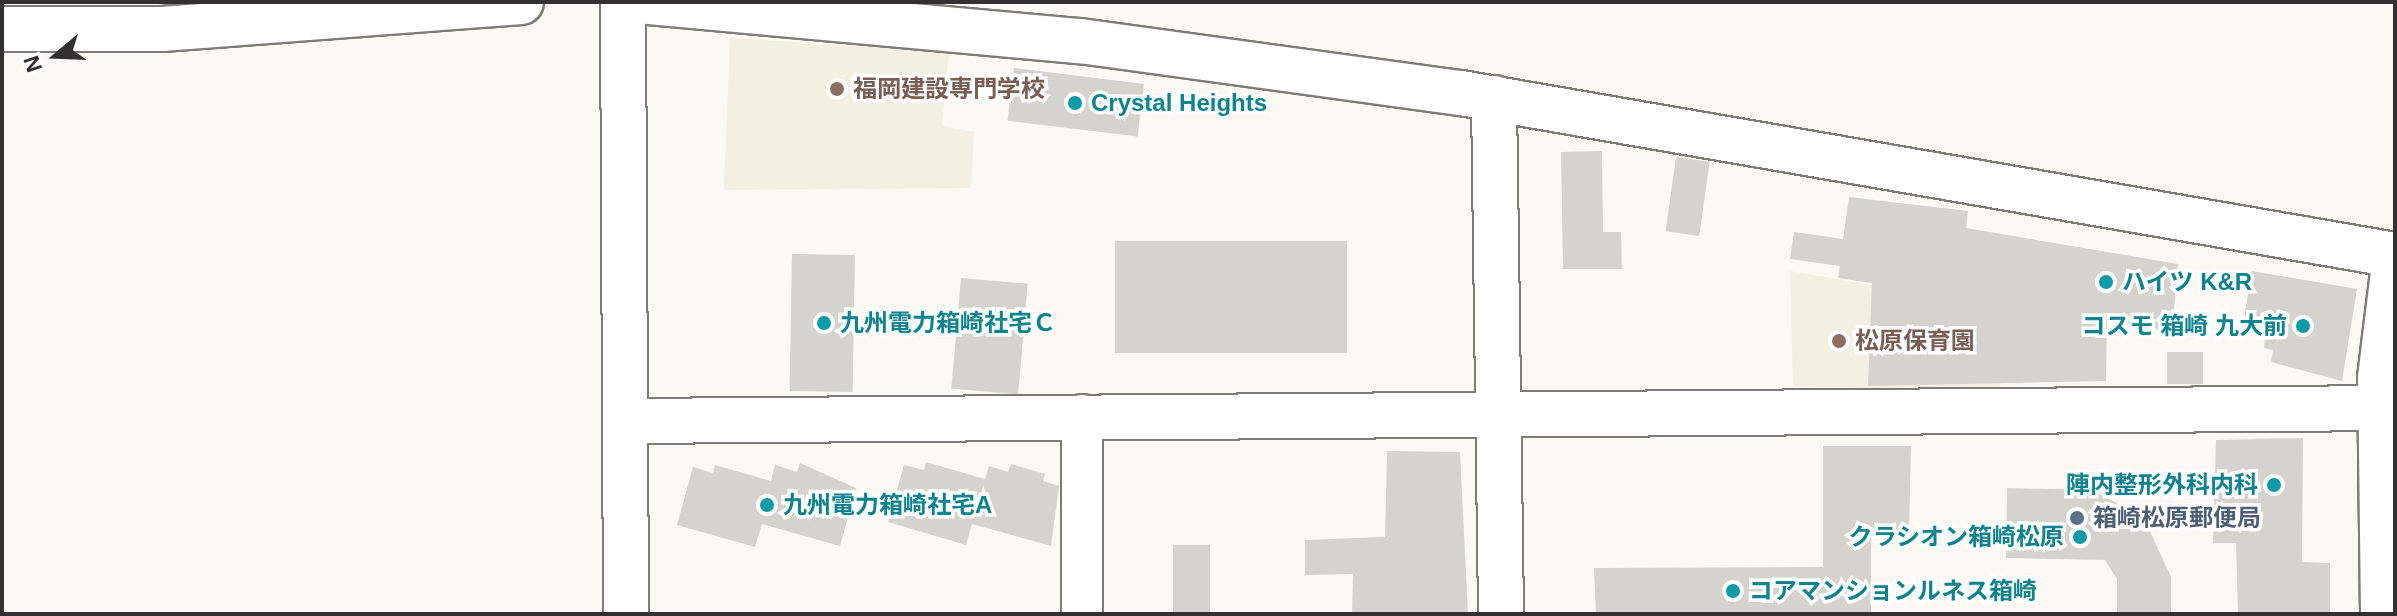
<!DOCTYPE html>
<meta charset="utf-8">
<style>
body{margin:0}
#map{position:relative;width:2397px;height:616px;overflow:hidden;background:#faf9f3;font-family:Helvetica,"Noto Sans JP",sans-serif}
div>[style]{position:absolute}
.built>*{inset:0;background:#f3efe2}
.building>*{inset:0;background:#d4d3cd;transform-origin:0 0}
.roads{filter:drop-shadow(2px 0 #7d7c77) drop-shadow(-2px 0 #7d7c77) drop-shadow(0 2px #7d7c77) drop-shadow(0 -2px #7d7c77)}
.street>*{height:40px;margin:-20px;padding:0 20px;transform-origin:20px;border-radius:20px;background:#fff}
.secondary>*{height:44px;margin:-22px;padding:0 22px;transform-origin:22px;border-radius:22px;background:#fff}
.dots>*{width:22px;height:22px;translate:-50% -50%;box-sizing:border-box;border:4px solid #fff;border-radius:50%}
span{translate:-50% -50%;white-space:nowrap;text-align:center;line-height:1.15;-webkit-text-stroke:7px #fff;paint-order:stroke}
.education-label{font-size:24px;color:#785e54;font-weight:700}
.left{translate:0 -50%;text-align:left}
.culture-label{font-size:24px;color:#0d838f;font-weight:700}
.right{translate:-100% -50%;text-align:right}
.service-label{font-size:24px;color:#4e5e75;font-weight:700}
.frame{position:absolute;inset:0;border:4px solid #32312f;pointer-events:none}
.north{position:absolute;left:16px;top:16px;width:80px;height:80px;-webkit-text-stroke:6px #fff;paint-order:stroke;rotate:251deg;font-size:22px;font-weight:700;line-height:32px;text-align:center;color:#32312f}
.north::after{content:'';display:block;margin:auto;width:28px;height:36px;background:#32312f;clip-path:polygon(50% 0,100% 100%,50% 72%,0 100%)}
</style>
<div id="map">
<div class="built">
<i style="clip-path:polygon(730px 38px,949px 52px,942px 126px,974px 132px,971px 188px,724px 190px)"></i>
<i style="clip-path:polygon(1790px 271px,2003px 308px,2000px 392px,1793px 386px)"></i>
</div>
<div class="building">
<i style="left:1014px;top:68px;width:131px;height:53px;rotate:7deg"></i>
<i style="clip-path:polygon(1602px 151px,1603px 232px,1621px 232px,1622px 269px,1563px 269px,1561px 152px)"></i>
<i style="left:1676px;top:157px;width:34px;height:75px;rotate:8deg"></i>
<i style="clip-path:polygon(1849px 197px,1968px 211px,1966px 228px,2178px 264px,2172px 333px,2107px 318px,2106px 381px,1868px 386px,1872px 283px,1838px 278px,1840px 266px,1790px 259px,1794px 232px,1843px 239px)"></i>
<i style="left:1115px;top:241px;width:232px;height:112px"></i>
<i style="left:792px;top:254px;width:63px;height:137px;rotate:1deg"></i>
<i style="clip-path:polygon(2252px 271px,2357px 289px,2342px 381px,2271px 362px,2273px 350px,2264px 348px,2266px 328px,2243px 324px)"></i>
<i style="left:961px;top:278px;width:67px;height:111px;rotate:5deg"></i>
<i style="left:2203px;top:352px;width:32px;height:36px;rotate:90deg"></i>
<i style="clip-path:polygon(2303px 438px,2302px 562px,2330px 563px,2330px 614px,2238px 614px,2236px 543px,2213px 543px,2216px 440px)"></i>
<i style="clip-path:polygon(1823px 446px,1911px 446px,1909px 530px,1871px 529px,1871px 614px,1596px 614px,1594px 568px,1823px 567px)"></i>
<i style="clip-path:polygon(1387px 451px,1460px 452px,1468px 614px,1352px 614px,1353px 574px,1305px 575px,1305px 540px,1385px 537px)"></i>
<i style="clip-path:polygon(926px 462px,985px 479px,989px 466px,1008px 472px,1011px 464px,1045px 474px,1043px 481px,1059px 486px,1051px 546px,972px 524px,966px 545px,888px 522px,904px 465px,924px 470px)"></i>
<i style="clip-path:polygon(800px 463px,856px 488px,840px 546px,762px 524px,755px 547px,677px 525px,693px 467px,713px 473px,715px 465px,771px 481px,775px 465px,797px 472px)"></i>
<i style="clip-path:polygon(2007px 488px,2091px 490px,2143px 516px,2171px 577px,2171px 614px,2117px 614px,2117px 579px,2105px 560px,2006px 558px)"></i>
<i style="left:1173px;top:545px;width:37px;height:69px"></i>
</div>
<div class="roads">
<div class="street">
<i style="left:1082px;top:415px;width:199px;rotate:90deg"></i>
</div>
<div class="secondary">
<i style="left:623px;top:2px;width:612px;rotate:89.72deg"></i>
<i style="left:649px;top:2px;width:433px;rotate:5.2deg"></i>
<i style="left:1080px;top:41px;width:385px;rotate:7.8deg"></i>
<i style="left:1461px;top:93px;width:948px;rotate:9.84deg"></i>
<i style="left:2px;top:29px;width:160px"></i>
<i style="left:162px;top:29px;width:360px;rotate:-4.3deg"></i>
<i style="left:1494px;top:98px;width:516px;rotate:89.22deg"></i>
<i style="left:625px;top:421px;width:1755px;rotate:-0.42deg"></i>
<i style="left:2383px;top:614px;width:236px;rotate:-90.7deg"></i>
<i style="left:2380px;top:378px;width:123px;rotate:-83deg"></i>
</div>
</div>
<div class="dots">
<i style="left:837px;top:89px;background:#8d6e63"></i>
<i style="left:1075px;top:103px;background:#0f9aa8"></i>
<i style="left:2106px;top:282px;background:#0f9aa8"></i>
<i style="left:824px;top:323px;background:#0f9aa8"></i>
<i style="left:2303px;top:326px;background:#0f9aa8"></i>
<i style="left:1839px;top:341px;background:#8d6e63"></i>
<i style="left:2274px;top:485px;background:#0f9aa8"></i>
<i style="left:767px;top:505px;background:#0f9aa8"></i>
<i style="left:2077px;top:518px;background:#5c6f8a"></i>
<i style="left:2080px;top:537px;background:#0f9aa8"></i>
<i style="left:1733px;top:591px;background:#0f9aa8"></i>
</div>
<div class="education-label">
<span class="left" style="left:853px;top:89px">福岡建設専門学校</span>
<span class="left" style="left:1855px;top:341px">松原保育園</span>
</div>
<div class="culture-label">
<span class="left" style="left:1091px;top:103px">Crystal Heights</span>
<span class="left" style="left:2122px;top:282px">ハイツ K&amp;R</span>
<span class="left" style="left:840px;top:323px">九州電力箱崎社宅Ｃ</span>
<span class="right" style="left:2287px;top:326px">コスモ 箱崎 九大前</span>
<span class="right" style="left:2258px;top:485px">陣内整形外科内科</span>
<span class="left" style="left:783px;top:505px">九州電力箱崎社宅A</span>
<span class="right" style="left:2064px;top:537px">クラシオン箱崎松原</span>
<span class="left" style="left:1749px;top:591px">コアマンションルネス箱崎</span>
</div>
<div class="service-label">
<span class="left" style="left:2093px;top:518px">箱崎松原郵便局</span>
</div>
<div class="frame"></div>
<div class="north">N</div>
</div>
